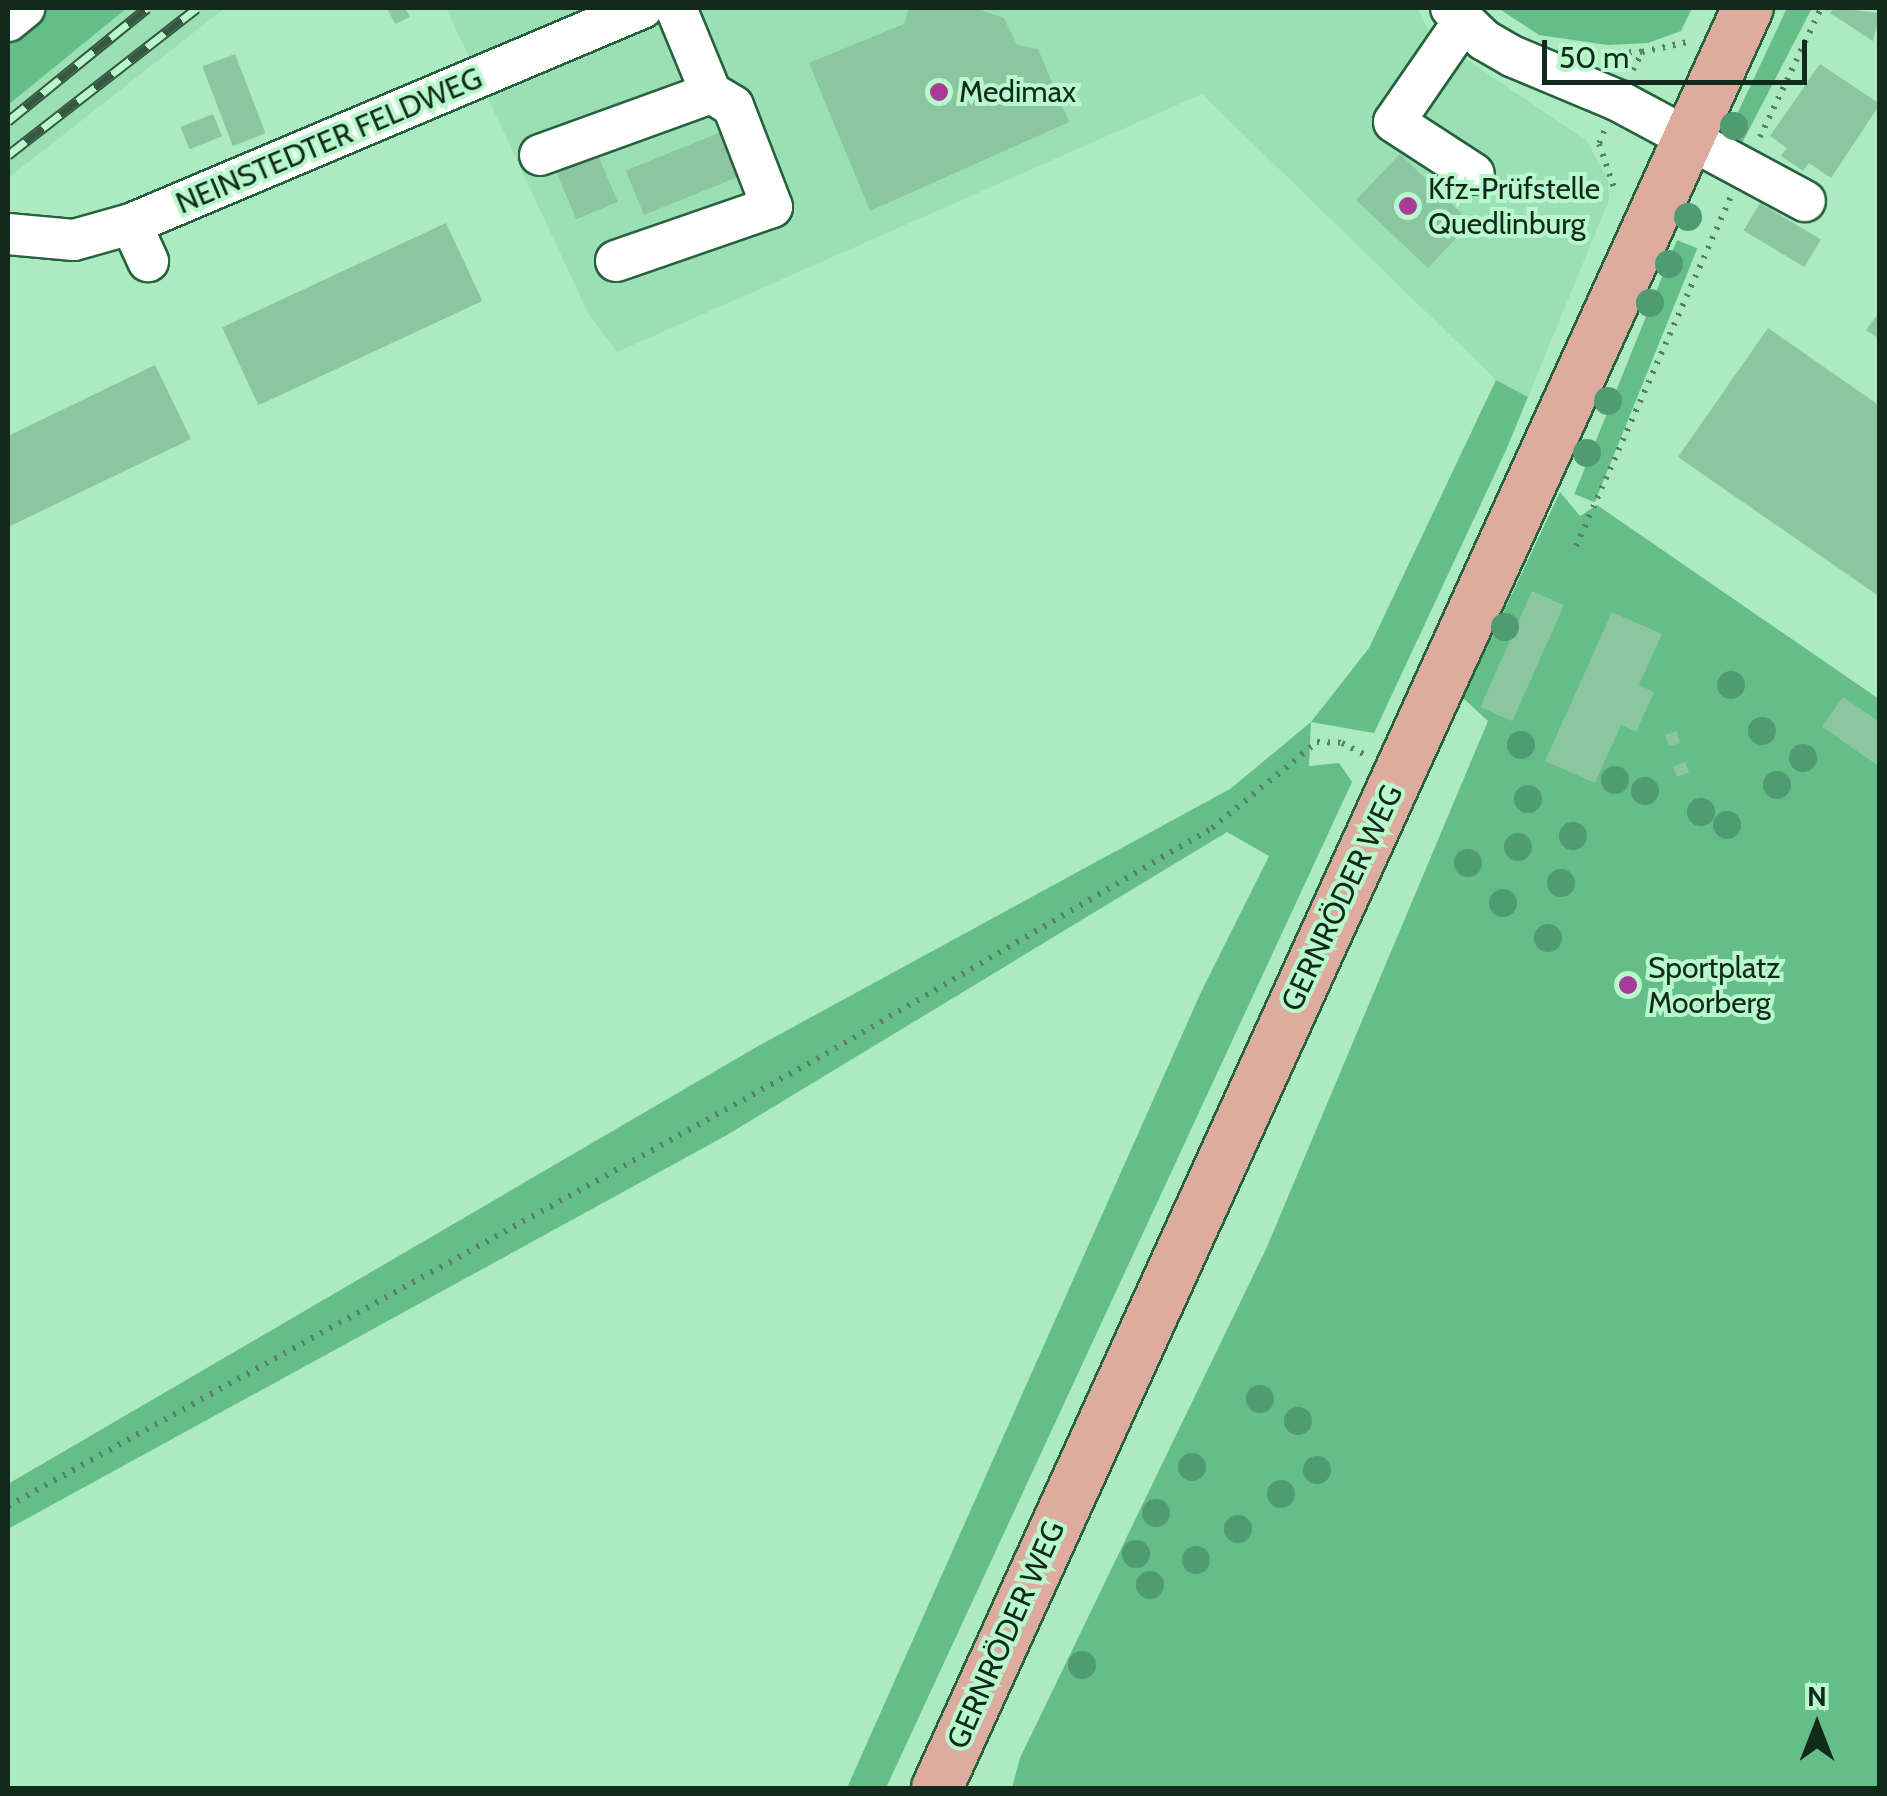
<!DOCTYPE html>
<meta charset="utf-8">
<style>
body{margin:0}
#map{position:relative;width:1887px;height:1796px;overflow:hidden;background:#aceac0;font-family:Cabin,sans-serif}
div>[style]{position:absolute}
.built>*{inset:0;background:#9be0b2}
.green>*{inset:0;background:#65be87;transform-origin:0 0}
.building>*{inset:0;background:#8ac69f;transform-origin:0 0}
.path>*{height:6px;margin-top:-3px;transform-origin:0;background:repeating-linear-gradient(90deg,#578166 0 2.5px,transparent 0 10.5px)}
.roads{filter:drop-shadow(2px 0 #27623f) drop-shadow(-2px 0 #27623f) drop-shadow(0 2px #27623f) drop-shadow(0 -2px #27623f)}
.minor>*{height:40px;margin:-20px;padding:0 20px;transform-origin:20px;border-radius:20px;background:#fff}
.major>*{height:50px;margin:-25px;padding:0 25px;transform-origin:25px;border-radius:25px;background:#deac9f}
.rail>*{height:11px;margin-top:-5.5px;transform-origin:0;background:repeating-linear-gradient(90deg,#b9f7cd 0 22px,#365842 0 44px);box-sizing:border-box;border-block:2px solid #365842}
.trees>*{width:28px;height:28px;margin:-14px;border-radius:50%;background:#509c72}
.dots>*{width:28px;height:28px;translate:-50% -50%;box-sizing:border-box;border:5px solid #b9f7cd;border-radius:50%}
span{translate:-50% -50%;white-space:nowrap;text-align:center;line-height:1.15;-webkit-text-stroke:8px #b9f7cd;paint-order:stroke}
.poi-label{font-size:30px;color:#112a1b}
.left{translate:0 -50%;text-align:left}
.street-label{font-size:30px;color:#112a1b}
.frame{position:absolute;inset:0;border:10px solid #112a1b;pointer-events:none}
.north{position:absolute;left:1767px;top:1676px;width:100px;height:100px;-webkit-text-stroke:8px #b9f7cd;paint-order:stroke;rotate:0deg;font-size:28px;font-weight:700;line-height:40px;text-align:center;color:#112a1b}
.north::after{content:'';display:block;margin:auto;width:35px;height:45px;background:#112a1b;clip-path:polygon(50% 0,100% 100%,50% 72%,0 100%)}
.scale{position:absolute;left:1542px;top:40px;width:265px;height:45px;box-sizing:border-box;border:5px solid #112a1b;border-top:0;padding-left:12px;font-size:30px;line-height:35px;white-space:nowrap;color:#112a1b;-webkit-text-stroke:8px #b9f7cd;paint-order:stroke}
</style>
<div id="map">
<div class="built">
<i style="clip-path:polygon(127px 8px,225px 8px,8px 178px,8px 105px)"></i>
<i style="clip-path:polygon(446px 8px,1417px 8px,1432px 36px,1587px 141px,1608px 180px,1609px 200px,1528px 397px,1496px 380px,1202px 94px,617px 352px,589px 315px)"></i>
</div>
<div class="green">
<i style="clip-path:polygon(40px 8px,127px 8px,8px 105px,8px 34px)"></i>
<i style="clip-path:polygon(1498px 8px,1692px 8px,1681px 31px,1648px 43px,1608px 45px,1539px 35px)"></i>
<i style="clip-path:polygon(1787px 8px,1812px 8px,1741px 145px,1732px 125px)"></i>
<i style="left:1677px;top:240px;width:22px;height:274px;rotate:22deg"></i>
<i style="clip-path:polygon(1496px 380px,1528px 397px,1507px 448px,1374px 733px,1311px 722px,1309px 766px,1339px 763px,1352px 782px,886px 1788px,847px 1788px,1202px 990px,1269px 856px,1227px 832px,727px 1135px,8px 1529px,8px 1484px,760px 1045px,1230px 789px,1311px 722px,1369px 648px)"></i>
<i style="clip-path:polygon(1560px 492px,1580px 516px,1597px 505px,1879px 699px,1879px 1788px,1012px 1788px,1020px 1758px,1266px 1249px,1488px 721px,1463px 698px)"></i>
</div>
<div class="building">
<i style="clip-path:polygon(387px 8px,405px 8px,410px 17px,395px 24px)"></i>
<i style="clip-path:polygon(909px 8px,975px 8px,1004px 18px,1017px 45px,1038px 49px,1069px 122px,870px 211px,809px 63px,904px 24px)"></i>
<i style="clip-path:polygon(1834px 8px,1880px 13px,1873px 41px,1830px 13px)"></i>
<i style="left:235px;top:54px;width:85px;height:35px;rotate:69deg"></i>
<i style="clip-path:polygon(1820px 64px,1880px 104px,1831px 178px,1809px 163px,1803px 171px,1781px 156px,1787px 148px,1770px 136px)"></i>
<i style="left:213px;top:114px;width:24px;height:35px;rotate:68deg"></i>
<i style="left:726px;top:130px;width:48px;height:108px;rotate:68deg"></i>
<i style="left:597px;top:153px;width:53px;height:45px;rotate:67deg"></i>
<i style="clip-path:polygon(1400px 154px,1461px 213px,1460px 234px,1428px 268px,1356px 200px)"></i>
<i style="left:1760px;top:203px;width:71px;height:32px;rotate:31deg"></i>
<i style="left:446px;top:223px;width:86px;height:247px;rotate:65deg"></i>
<i style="clip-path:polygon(1880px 311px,1880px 339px,1866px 330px)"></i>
<i style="clip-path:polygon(1768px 328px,1880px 406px,1880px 597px,1678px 457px)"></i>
<i style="clip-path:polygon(155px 365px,191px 439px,8px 527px,8px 436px)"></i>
<i style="left:1532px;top:591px;width:35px;height:127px;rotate:24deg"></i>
<i style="clip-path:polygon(1612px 612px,1662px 634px,1639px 685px,1654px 692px,1636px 732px,1621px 725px,1595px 783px,1545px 761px)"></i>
<i style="clip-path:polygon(1843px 697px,1880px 722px,1880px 767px,1822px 727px)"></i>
<i style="clip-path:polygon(1677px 731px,1680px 743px,1669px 746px,1665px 735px)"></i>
<i style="left:1685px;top:762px;width:11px;height:13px;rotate:68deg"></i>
</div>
<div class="path">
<i style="left:1608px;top:53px;width:34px;rotate:-2deg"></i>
<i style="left:1633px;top:70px;width:20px;rotate:-63deg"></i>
<i style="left:1642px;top:52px;width:47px;rotate:-12.3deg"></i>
<i style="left:1604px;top:131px;width:14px;rotate:111deg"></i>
<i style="left:1599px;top:144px;width:52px;rotate:70.9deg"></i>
<i style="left:1760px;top:137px;width:143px;rotate:-64.7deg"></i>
<i style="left:1576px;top:546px;width:381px;rotate:-66.1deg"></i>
<i style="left:8px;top:1506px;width:924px;rotate:-28.92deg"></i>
<i style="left:817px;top:1059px;width:458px;rotate:-30.3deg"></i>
<i style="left:1212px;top:828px;width:136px;rotate:-39.3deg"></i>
<i style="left:1317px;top:742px;width:25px;rotate:2deg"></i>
<i style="left:1342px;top:743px;width:27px;rotate:27deg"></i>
</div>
<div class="roads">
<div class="minor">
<i style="left:1451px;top:8px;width:46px;rotate:44.1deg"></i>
<i style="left:1484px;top:40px;width:34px;rotate:30deg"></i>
<i style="left:1514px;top:57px;width:114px;rotate:22.7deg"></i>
<i style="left:1619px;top:101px;width:211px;rotate:28.3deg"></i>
<i style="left:8px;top:21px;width:21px;rotate:-39deg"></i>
<i style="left:1463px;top:22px;width:121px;rotate:124.6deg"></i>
<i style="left:1394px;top:122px;width:95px;rotate:33deg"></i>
<i style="left:540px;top:155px;width:182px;rotate:-19.9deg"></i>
<i style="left:711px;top:93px;width:92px;rotate:-112.4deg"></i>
<i style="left:131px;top:224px;width:41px;rotate:65.3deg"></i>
<i style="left:8px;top:234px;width:66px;rotate:5.2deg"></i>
<i style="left:74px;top:240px;width:59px;rotate:-15.7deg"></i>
<i style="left:131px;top:224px;width:555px;rotate:-22.91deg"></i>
<i style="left:616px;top:261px;width:165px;rotate:-19.1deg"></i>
<i style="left:772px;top:207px;width:108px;rotate:-111.1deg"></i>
<i style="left:733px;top:106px;width:26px;rotate:-149deg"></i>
</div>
<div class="major">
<i style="left:937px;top:1788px;width:1956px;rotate:-65.51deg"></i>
</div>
</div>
<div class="rail">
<i style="left:8px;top:121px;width:179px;rotate:-39.1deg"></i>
<i style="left:8px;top:155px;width:239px;rotate:-37.9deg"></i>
</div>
<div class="trees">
<i style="left:1734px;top:126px"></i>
<i style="left:1688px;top:217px"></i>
<i style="left:1669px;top:264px"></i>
<i style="left:1650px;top:303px"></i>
<i style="left:1608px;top:401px"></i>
<i style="left:1587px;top:453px"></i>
<i style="left:1505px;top:627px"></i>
<i style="left:1731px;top:685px"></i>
<i style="left:1762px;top:731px"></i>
<i style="left:1521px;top:745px"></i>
<i style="left:1803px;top:758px"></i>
<i style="left:1615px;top:780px"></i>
<i style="left:1777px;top:785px"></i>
<i style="left:1645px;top:791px"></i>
<i style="left:1528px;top:799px"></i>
<i style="left:1701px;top:812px"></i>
<i style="left:1727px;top:825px"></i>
<i style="left:1573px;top:836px"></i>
<i style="left:1518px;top:847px"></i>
<i style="left:1468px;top:863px"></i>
<i style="left:1561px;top:883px"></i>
<i style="left:1503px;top:903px"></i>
<i style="left:1548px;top:938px"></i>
<i style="left:1260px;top:1399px"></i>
<i style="left:1298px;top:1421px"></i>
<i style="left:1192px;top:1467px"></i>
<i style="left:1317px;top:1470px"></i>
<i style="left:1281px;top:1494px"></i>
<i style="left:1156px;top:1513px"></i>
<i style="left:1238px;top:1529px"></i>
<i style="left:1136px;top:1554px"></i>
<i style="left:1196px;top:1560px"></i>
<i style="left:1150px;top:1585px"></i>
<i style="left:1082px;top:1665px"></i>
</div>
<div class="dots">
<i style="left:939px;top:92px;background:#aa3a98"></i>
<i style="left:1408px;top:206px;background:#aa3a98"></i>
<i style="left:1628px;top:985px;background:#aa3a98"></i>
</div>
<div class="poi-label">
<span class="left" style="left:959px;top:92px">Medimax</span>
<span class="left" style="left:1428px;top:206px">Kfz-Prüfstelle<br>Quedlinburg</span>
<span class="left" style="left:1648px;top:985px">Sportplatz<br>Moorberg</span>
</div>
<div class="street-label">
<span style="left:329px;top:141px;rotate:-23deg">NEINSTEDTER FELDWEG</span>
<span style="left:1342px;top:898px;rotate:-65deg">GERNRÖDER WEG</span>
<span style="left:1006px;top:1635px;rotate:-66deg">GERNRÖDER WEG</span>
</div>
<div class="frame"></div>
<div class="north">N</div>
<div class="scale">50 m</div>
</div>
